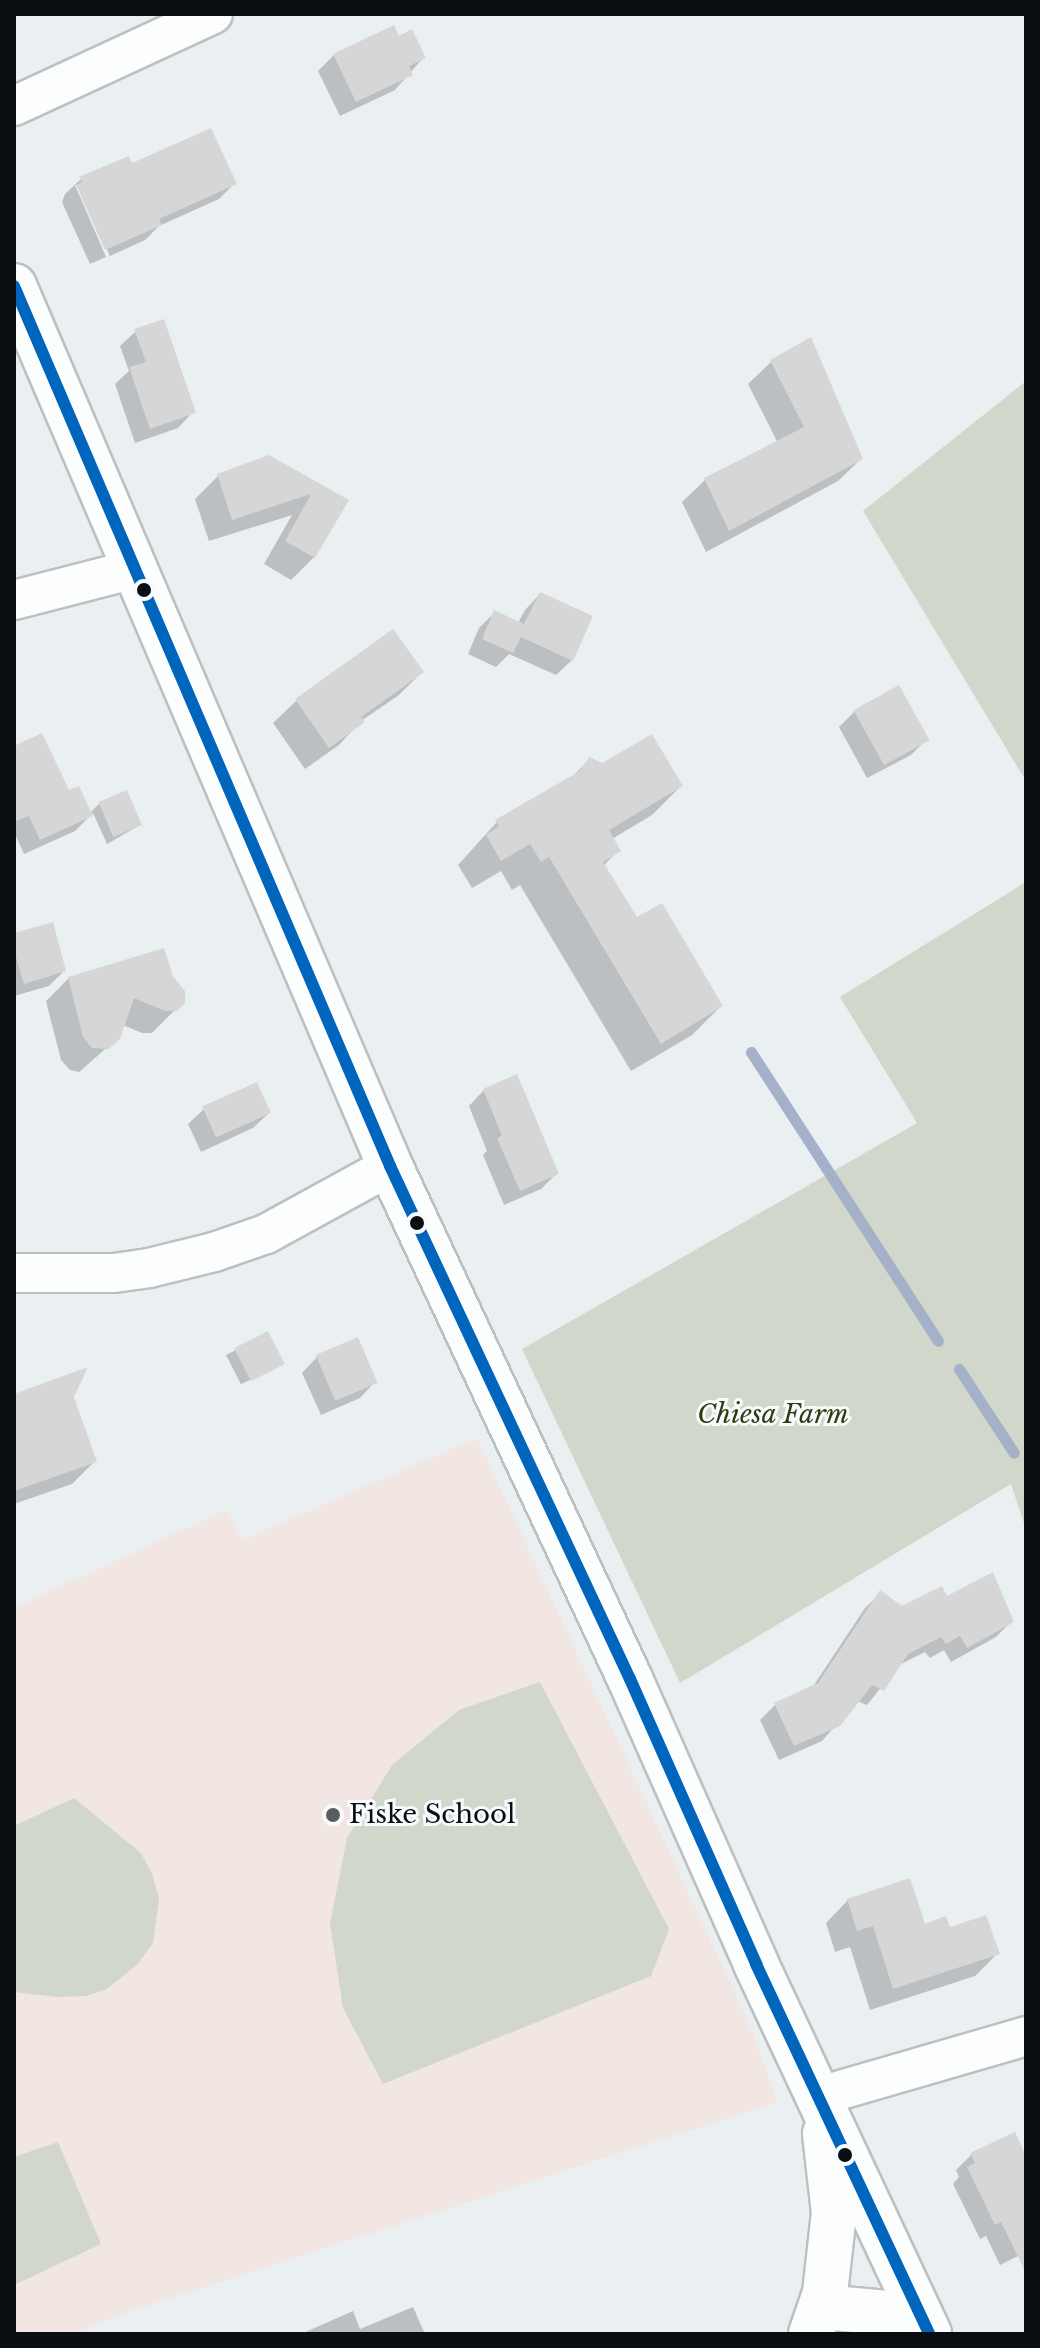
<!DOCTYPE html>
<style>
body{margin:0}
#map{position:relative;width:1040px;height:2348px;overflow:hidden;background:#eaeff2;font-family:"Libre Baskerville",serif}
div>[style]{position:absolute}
.education>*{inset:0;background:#f1e6e2}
.green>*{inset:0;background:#d1d7ca}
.shadow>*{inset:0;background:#0003;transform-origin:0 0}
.stream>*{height:11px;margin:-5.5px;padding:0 5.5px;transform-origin:5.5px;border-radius:5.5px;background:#a4b1c8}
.building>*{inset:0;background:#d6d6d7;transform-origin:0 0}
.roads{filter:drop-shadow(2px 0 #bdc0c3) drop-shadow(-2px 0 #bdc0c3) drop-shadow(0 2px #bdc0c3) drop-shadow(0 -2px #bdc0c3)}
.street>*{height:38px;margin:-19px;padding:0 19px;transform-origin:19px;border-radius:19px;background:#fcfdfd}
.secondary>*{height:44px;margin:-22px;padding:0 22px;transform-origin:22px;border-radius:22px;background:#fcfdfd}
.bus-1>*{height:12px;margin:-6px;padding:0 6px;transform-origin:6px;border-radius:6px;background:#0065bd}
.dots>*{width:22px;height:22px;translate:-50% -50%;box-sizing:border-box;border:4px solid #f8fbfe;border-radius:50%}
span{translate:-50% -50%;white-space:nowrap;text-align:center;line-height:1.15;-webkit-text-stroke:6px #f8fbfe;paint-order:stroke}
.park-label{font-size:26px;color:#343a0f;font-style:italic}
.poi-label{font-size:26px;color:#0b0e10}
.left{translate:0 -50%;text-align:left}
.frame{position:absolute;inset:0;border:16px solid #0b0e10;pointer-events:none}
</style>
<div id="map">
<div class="education">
<i style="clip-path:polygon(477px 1438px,749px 2023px,778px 2102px,127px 2312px,74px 2334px,14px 2334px,14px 1608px,226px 1510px,242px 1540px)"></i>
</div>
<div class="green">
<i style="clip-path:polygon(1026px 381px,1026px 781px,863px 511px)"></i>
<i style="clip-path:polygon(1026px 882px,1026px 1529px,1011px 1484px,680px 1683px,522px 1349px,917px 1123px,840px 997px)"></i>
<i style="clip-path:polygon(540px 1682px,669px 1929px,651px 1976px,383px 2084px,343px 2008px,330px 1923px,347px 1838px,392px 1765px,459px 1710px)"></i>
<i style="clip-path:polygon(74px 1798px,141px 1853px,152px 1874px,159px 1898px,153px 1943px,138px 1964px,107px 1989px,86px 1996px,57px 1997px,14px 1992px,14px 1826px)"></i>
<i style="clip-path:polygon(58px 2142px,101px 2244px,14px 2285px,14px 2157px)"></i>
</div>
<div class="shadow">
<i style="clip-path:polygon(398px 38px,424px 57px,395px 90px,340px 116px,318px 71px,334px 55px)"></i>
<i style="clip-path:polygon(131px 165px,234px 184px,219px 199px,159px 226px,145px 240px,110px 256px,79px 185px,75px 185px,106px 257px,90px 264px,62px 202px,65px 194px,81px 179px)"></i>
<i style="clip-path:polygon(136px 331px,193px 412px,178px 428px,135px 443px,115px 384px,129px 371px,120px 346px)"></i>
<i style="clip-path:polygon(771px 362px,861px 459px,838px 481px,706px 552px,682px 502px,705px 480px,778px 443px,748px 384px)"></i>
<i style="clip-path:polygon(218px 476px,346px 501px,314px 557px,291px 580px,264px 564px,292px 515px,209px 541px,195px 499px)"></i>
<i style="clip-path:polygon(540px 594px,572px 660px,556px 675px,509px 654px,496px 667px,468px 654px,479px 628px,494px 613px,518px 623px,525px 610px)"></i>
<i style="clip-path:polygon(393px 632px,422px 672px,399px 695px,361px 721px,339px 745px,305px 769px,273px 723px,296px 701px)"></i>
<i style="clip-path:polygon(854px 712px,927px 739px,911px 755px,867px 778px,839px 727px)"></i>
<i style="clip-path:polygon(14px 748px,89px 814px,99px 804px,140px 825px,107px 844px,93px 813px,75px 831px,24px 854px,14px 832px)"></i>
<i style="clip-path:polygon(589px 760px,681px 786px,652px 815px,612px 839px,619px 850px,603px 866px,636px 920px,721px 1006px,692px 1035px,631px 1071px,520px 885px,512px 890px,501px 871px,472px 888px,458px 865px,497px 822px,569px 780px)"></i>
<i style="clip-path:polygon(14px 935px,64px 971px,49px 986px,14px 996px)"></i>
<i style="clip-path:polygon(69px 978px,183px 1002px,152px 1033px,142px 1033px,123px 1025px,118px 1038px,79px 1072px,70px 1070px,61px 1060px,46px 1001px)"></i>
<i style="clip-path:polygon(484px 1090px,556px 1174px,541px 1189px,504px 1205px,483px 1155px,487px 1151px,469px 1106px)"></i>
<i style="clip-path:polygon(204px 1109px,269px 1113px,253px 1128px,201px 1152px,188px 1124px)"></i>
<i style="left:267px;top:1334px;width:33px;height:46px;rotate:63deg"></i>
<i style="clip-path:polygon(317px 1357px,375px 1382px,360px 1398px,321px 1415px,302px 1373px)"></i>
<i style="clip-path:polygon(14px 1396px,72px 1397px,95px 1461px,72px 1484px,14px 1504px)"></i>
<i style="clip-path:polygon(881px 1593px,902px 1608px,946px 1598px,1012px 1621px,996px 1637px,951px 1662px,944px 1650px,930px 1658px,925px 1652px,899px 1665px,867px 1705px,857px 1701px,822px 1741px,779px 1760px,760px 1720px,775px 1705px,812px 1688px,865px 1608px)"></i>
<i style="clip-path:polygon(848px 1900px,924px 1926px,949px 1930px,998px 1953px,975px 1976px,870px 2010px,850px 1947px,835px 1952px,826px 1923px)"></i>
<i style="clip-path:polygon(971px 2155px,1026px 2160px,1026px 2252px,1000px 2265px,986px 2236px,980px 2239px,953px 2184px,959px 2177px,956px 2170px)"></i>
<i style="clip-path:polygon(413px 2307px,425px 2334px,301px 2334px,353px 2311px,360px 2329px)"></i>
</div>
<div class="stream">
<i style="left:751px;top:1052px;width:344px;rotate:57.1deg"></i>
<i style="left:959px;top:1369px;width:100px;rotate:56.8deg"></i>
</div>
<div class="building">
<i style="clip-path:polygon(394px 25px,399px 36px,412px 29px,426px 58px,409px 66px,413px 75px,356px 102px,333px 54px)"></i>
<i style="clip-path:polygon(211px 128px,237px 184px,159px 219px,162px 225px,105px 250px,76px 185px,82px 182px,79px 177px,129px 156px,132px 163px)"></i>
<i style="clip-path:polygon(164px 319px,196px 413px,150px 429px,129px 367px,146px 362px,134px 329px)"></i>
<i style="clip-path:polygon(811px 337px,863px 459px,729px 531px,704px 478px,804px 427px,770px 360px)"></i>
<i style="clip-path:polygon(269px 455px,349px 500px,315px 558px,285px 541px,311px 494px,232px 520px,217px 474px)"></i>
<i style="clip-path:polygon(540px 592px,593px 616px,573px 661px,521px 637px,513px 653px,482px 639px,494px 610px,524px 624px)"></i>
<i style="clip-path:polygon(393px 629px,424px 672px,361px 717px,365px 722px,329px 748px,295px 699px)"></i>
<i style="left:899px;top:685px;width:63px;height:52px;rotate:61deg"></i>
<i style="clip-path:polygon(42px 733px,69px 790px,79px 786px,93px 816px,40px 840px,29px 816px,14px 822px,14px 746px)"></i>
<i style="clip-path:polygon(652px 734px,683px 786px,609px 830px,621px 851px,603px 862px,637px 917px,662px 903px,723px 1006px,661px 1044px,549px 857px,541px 862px,530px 844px,501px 861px,486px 835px,499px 826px,495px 820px,580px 771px,589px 757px,602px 763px)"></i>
<i style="left:127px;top:790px;width:38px;height:31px;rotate:67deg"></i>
<i style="clip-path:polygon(53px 922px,66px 971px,24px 984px,14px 950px,14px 933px)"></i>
<i style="clip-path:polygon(164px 948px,173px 976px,185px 991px,185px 1003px,177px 1011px,165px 1011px,134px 998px,120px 1039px,109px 1049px,92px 1048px,83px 1037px,68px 977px)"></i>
<i style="clip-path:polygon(517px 1074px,559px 1174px,520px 1191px,497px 1138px,502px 1136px,483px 1089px)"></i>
<i style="left:257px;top:1082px;width:34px;height:60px;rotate:66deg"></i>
<i style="left:268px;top:1331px;width:37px;height:38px;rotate:63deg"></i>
<i style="left:358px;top:1337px;width:50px;height:46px;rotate:67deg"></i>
<i style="clip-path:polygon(88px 1367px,74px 1397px,97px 1462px,14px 1491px,14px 1394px)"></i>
<i style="clip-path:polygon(993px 1572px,1014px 1622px,967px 1648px,960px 1636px,946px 1644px,941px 1637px,908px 1654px,884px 1691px,872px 1685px,840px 1726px,794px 1746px,774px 1703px,818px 1683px,880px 1590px,902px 1606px,942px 1586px,947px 1596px)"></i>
<i style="clip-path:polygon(910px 1878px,925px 1924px,946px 1916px,950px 1927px,986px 1915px,1000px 1954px,893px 1989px,873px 1926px,857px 1931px,847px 1899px)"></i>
<i style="clip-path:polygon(1015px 2132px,1026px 2156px,1026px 2273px,1001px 2222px,995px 2225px,967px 2167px,975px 2163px,970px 2153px)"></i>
</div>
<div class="roads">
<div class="street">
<i style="left:14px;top:106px;width:219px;rotate:-24.8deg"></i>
<i style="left:14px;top:600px;width:125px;rotate:-14.4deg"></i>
<i style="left:14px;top:1273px;width:100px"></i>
<i style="left:114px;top:1273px;width:35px;rotate:-8deg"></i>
<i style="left:149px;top:1268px;width:67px;rotate:-13.8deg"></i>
<i style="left:214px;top:1252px;width:55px;rotate:-19.1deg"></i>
<i style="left:266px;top:1234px;width:141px;rotate:-28.7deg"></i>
<i style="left:820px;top:2096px;width:215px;rotate:-16.2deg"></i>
</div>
<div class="secondary">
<i style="left:14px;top:286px;width:957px;rotate:66.86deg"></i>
<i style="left:390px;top:1166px;width:566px;rotate:64.93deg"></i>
<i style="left:630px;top:1679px;width:312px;rotate:66.1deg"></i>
<i style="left:756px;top:1964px;width:408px;rotate:64.9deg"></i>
<i style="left:821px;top:2307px;width:100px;rotate:5.1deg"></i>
<i style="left:811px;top:2334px;width:43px;rotate:-71.1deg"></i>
<i style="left:825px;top:2293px;width:81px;rotate:-83.6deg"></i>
<i style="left:834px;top:2213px;width:80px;rotate:-96.5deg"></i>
</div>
</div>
<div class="bus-1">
<i style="left:14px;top:286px;width:957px;rotate:66.86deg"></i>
<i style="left:390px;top:1166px;width:566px;rotate:64.93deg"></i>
<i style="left:630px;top:1679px;width:312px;rotate:66.1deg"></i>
<i style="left:756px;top:1964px;width:408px;rotate:64.9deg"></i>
</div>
<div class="dots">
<i style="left:144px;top:590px;background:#0b0e10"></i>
<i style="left:417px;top:1223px;background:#0b0e10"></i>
<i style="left:333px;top:1815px;background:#595d5f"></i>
<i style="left:845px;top:2155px;background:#0b0e10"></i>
</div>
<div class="park-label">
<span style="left:773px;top:1415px">Chiesa Farm</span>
</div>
<div class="poi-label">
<span class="left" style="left:349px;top:1815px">Fiske School</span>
</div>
<div class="frame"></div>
</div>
